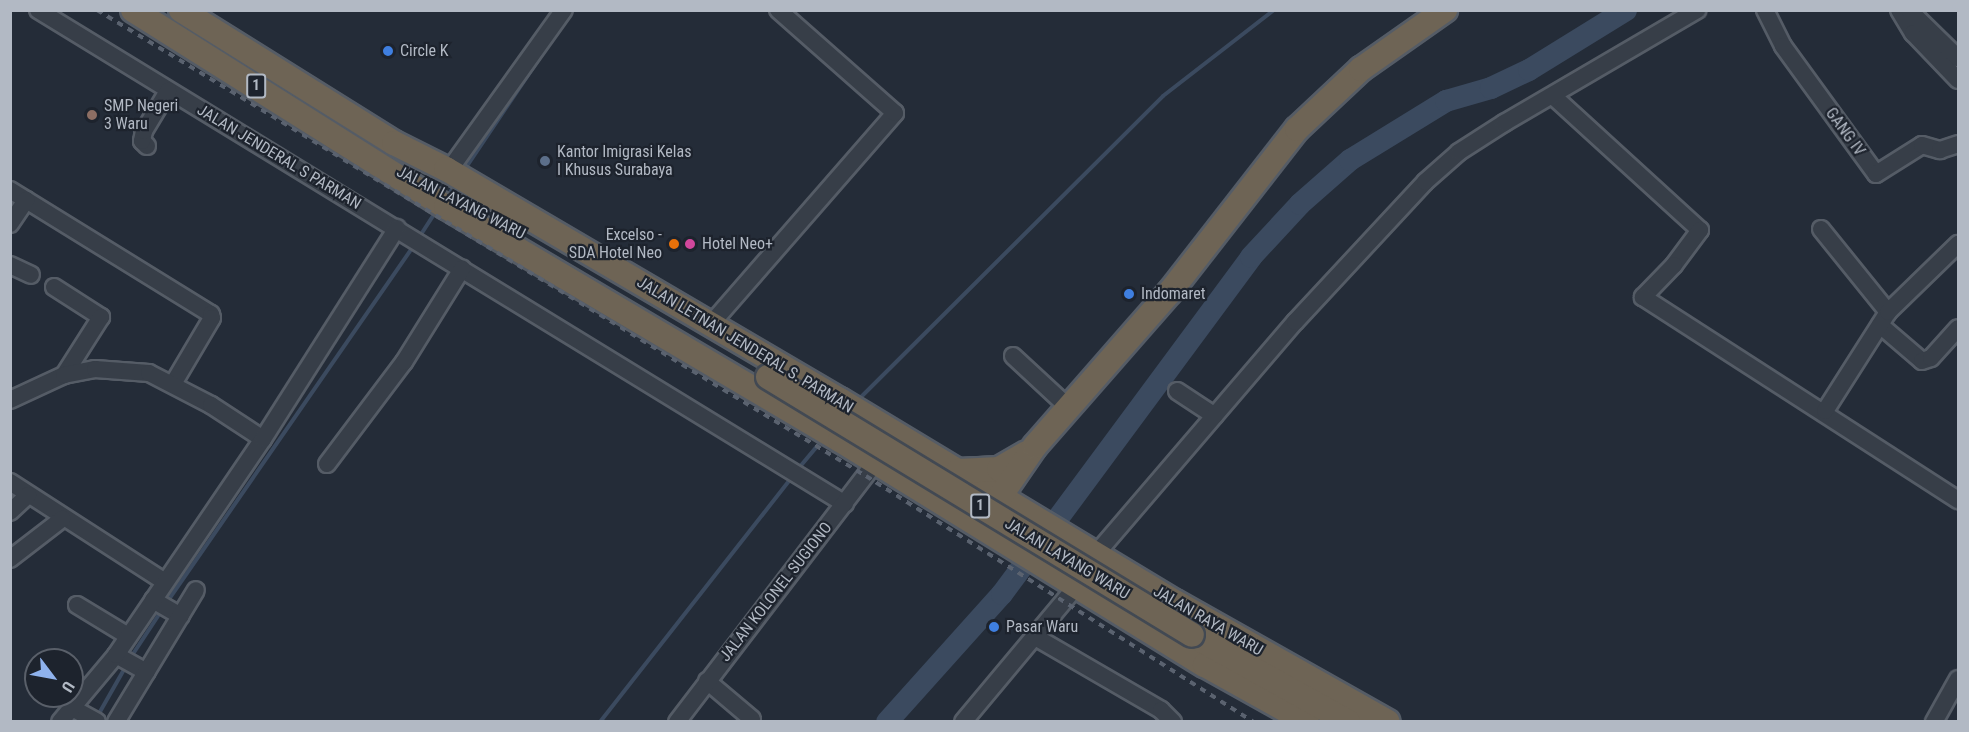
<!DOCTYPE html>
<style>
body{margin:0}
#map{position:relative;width:1969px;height:732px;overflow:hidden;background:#242c38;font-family:"Roboto Condensed",sans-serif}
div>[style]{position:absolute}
.stream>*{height:4px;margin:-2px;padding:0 2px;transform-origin:2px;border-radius:2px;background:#3b4a5f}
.river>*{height:22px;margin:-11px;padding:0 11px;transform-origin:11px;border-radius:11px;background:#3b4a5f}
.roads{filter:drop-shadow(2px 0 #555c66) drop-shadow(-2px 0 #555c66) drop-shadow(0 2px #555c66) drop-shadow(0 -2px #555c66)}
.minor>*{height:16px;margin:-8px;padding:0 8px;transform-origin:8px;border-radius:8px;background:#373e48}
.highway>*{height:24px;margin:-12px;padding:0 12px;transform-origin:12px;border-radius:12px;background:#6e6455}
.rail>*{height:4px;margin-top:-2px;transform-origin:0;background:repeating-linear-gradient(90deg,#5a626f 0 6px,transparent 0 12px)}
.bridges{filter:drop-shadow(2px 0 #424953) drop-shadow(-2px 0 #424953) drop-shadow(0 2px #424953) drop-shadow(0 -2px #424953)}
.highway-bridge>*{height:24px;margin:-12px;padding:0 12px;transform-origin:12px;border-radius:12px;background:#6e6455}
.dots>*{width:16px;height:16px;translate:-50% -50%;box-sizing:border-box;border:3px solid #1d232d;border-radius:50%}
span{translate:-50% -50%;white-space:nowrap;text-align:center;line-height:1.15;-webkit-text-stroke:4.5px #1d232d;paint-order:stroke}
.shield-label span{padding:2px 4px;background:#1d232d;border:2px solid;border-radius:4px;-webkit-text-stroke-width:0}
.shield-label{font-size:15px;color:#b2b9c4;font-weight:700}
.poi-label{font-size:16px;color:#b2b9c4}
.left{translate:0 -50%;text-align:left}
.right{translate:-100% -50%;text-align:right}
.street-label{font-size:16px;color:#b2b9c4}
.frame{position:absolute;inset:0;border:12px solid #b2b9c4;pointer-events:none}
.north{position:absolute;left:24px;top:648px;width:60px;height:60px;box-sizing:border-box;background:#1d232d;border:2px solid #595f69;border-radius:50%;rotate:122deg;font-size:16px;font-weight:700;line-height:24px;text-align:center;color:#b2b9c4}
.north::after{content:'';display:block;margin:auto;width:21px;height:27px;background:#8fb2ed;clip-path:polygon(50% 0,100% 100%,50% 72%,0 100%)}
</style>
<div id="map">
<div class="stream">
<i style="left:465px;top:169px;width:140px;rotate:-56.1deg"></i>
<i style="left:447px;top:197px;width:17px;rotate:-57deg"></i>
<i style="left:418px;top:239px;width:35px;rotate:-57deg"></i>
<i style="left:857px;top:401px;width:432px;rotate:-44.9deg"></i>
<i style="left:1163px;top:96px;width:140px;rotate:-37.8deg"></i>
<i style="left:798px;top:469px;width:38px;rotate:-50deg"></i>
<i style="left:167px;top:602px;width:434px;rotate:-55.3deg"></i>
<i style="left:131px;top:657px;width:56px;rotate:-56.6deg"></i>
<i style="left:97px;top:717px;width:59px;rotate:-60.4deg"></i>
<i style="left:600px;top:722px;width:310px;rotate:-51.9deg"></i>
</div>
<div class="river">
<i style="left:887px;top:722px;width:172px;rotate:-48.1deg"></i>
<i style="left:1002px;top:594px;width:419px;rotate:-53.5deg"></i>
<i style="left:1251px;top:257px;width:72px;rotate:-47.2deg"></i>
<i style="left:1300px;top:204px;width:67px;rotate:-41.3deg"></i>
<i style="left:1350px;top:160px;width:113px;rotate:-31.6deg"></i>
<i style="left:1446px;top:101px;width:47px;rotate:-16.1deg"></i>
<i style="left:1491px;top:88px;width:42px;rotate:-25.3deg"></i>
<i style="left:1529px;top:70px;width:114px;rotate:-31.7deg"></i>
</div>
<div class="roads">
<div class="minor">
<i style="left:38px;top:10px;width:946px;rotate:31.47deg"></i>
<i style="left:1765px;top:10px;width:40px;rotate:63.4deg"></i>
<i style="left:1783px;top:46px;width:158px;rotate:54deg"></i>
<i style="left:1876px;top:174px;width:54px;rotate:-32.2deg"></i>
<i style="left:1922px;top:145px;width:19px;rotate:16deg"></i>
<i style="left:1940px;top:150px;width:19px;rotate:-18deg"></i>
<i style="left:1899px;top:10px;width:27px;rotate:59deg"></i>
<i style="left:1913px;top:33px;width:65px;rotate:46.2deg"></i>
<i style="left:1909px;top:10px;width:69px;rotate:44.4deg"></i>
<i style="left:1553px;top:96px;width:199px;rotate:42.4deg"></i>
<i style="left:1700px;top:230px;width:44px;rotate:126.6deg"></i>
<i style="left:1674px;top:265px;width:45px;rotate:134.1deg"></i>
<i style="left:1643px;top:297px;width:375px;rotate:32.8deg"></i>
<i style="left:147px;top:146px;width:7px;rotate:-135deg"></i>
<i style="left:142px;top:141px;width:10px;rotate:-79deg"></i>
<i style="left:144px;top:131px;width:47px;rotate:-59deg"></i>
<i style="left:455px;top:162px;width:187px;rotate:-54.4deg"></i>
<i style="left:10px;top:190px;width:236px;rotate:31.7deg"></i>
<i style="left:211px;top:314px;width:4px;rotate:76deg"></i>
<i style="left:212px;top:318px;width:77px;rotate:120.6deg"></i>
<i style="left:10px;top:224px;width:29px;rotate:-56deg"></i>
<i style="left:1821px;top:229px;width:107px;rotate:51.1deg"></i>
<i style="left:10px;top:265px;width:23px;rotate:25deg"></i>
<i style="left:54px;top:287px;width:56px;rotate:32.6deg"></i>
<i style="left:101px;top:317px;width:69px;rotate:122.5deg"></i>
<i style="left:711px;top:324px;width:280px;rotate:-48.9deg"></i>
<i style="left:895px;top:113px;width:156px;rotate:-138.6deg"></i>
<i style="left:1880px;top:325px;width:55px;rotate:40.6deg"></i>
<i style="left:1922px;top:361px;width:9px;rotate:-18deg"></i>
<i style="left:1931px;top:358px;width:40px;rotate:-48deg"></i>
<i style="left:1013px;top:356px;width:76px;rotate:42.9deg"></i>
<i style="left:1177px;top:391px;width:45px;rotate:33.3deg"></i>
<i style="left:10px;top:400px;width:60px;rotate:-24.8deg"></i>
<i style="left:64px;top:375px;width:32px;rotate:-11deg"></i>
<i style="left:95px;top:369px;width:54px;rotate:4.2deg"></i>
<i style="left:149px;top:373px;width:70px;rotate:27.3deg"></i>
<i style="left:211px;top:405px;width:62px;rotate:33.2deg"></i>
<i style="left:1825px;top:411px;width:117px;rotate:-57.5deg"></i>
<i style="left:1888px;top:312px;width:98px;rotate:-44.2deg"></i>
<i style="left:327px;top:464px;width:128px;rotate:-53deg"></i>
<i style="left:404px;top:362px;width:110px;rotate:-58.1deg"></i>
<i style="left:10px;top:482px;width:184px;rotate:32.8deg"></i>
<i style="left:10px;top:512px;width:25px;rotate:-43deg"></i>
<i style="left:1096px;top:554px;width:306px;rotate:-49.4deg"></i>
<i style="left:1295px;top:322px;width:191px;rotate:-47.1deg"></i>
<i style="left:1425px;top:182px;width:45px;rotate:-41.4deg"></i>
<i style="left:1459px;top:152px;width:54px;rotate:-32.8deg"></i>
<i style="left:1504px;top:123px;width:224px;rotate:-30.3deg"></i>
<i style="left:10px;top:559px;width:66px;rotate:-37.6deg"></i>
<i style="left:153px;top:600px;width:32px;rotate:30deg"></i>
<i style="left:77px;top:605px;width:60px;rotate:31.3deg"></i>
<i style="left:1037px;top:638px;width:143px;rotate:30.1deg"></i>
<i style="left:1161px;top:710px;width:17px;rotate:45deg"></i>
<i style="left:116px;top:655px;width:35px;rotate:29deg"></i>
<i style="left:707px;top:681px;width:59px;rotate:40.2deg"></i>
<i style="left:74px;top:709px;width:26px;rotate:29deg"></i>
<i style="left:60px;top:722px;width:87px;rotate:-50.1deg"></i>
<i style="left:116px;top:655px;width:261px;rotate:-55.8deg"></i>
<i style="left:263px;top:439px;width:250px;rotate:-57.6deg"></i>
<i style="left:116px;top:722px;width:154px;rotate:-58.8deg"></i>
<i style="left:677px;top:722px;width:327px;rotate:-52.6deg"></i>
<i style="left:963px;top:722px;width:176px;rotate:-50.1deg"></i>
<i style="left:1934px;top:722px;width:49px;rotate:-60.8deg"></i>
</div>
<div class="highway">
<i style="left:133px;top:10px;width:370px;rotate:32.2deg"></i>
<i style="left:446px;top:207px;width:458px;rotate:30.6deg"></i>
<i style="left:840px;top:440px;width:429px;rotate:31.7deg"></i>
<i style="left:1205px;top:665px;width:117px;rotate:29.2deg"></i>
<i style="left:181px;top:10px;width:251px;rotate:32deg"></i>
<i style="left:394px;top:143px;width:58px;rotate:26.6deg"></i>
<i style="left:446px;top:169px;width:457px;rotate:30.4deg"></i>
<i style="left:840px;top:400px;width:391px;rotate:31.1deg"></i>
<i style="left:1175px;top:602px;width:244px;rotate:29.4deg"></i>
<i style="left:958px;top:471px;width:41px;rotate:-2.8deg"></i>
<i style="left:999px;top:469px;width:32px;rotate:-30deg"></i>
<i style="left:991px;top:510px;width:78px;rotate:-55.5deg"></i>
<i style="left:1035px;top:446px;width:205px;rotate:-48.8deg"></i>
<i style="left:1170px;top:292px;width:207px;rotate:-52.1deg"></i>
<i style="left:1297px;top:129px;width:88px;rotate:-43.2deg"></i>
<i style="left:1361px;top:69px;width:103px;rotate:-35.1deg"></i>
<i style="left:1192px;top:635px;width:179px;rotate:29.1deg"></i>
</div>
</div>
<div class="rail">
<i style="left:97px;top:10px;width:899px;rotate:31.22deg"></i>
<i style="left:866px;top:476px;width:459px;rotate:32.4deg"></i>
</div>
<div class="bridges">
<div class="highway-bridge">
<i style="left:768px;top:377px;width:496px;rotate:31.3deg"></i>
</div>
</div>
<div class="dots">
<i style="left:388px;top:51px;background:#3f7fe0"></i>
<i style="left:92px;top:115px;background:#8d6e63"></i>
<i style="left:545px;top:161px;background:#5c6f8a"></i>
<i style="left:674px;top:244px;background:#e8710a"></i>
<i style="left:690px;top:244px;background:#d1479c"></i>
<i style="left:1129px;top:294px;background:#3f7fe0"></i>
<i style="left:994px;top:627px;background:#3f7fe0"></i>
</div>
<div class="shield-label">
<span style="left:256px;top:86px">1</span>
<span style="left:980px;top:506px">1</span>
</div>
<div class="poi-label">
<span class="left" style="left:400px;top:51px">Circle K</span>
<span class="left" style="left:104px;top:115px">SMP Negeri<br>3 Waru</span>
<span class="left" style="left:557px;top:161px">Kantor Imigrasi Kelas<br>I Khusus Surabaya</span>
<span class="right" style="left:662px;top:244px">Excelso -<br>SDA Hotel Neo</span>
<span class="left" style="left:702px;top:244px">Hotel Neo+</span>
<span class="left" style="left:1141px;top:294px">Indomaret</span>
<span class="left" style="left:1006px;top:627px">Pasar Waru</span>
</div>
<div class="street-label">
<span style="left:1845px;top:132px;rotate:54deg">GANG IV</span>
<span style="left:279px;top:157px;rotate:31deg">JALAN JENDERAL S PARMAN</span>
<span style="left:461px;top:203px;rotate:27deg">JALAN LAYANG WARU</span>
<span style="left:745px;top:345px;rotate:31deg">JALAN LETNAN JENDERAL S. PARMAN</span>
<span style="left:1067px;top:559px;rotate:31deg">JALAN LAYANG WARU</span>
<span style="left:776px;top:592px;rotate:-52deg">JALAN KOLONEL SUGIONO</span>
<span style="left:1208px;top:621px;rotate:30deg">JALAN RAYA WARU</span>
</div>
<div class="frame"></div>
<div class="north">U</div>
</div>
